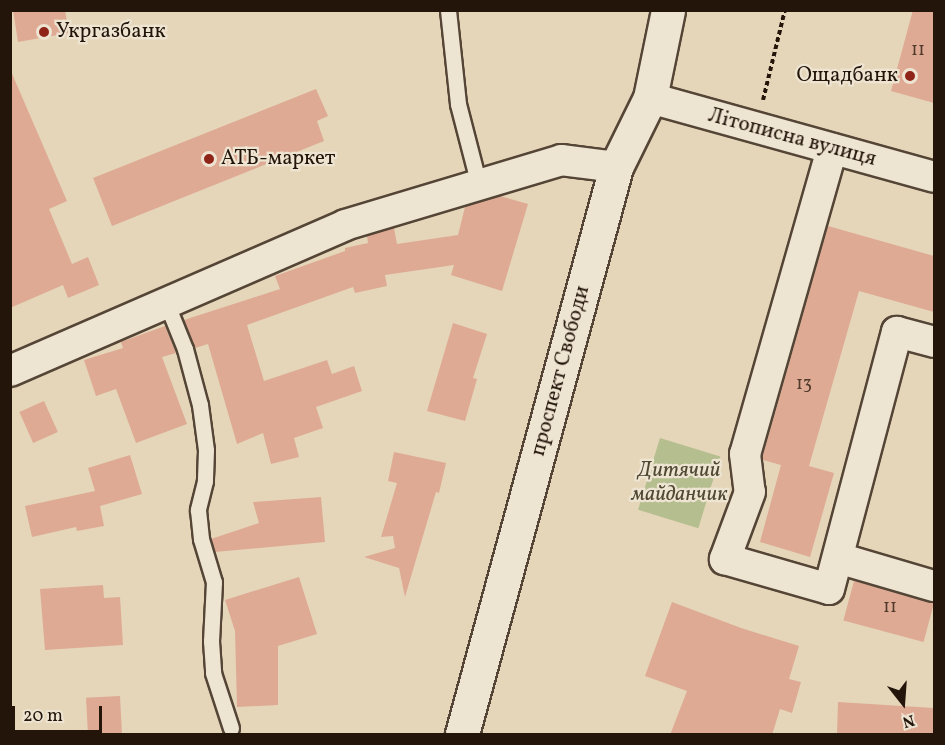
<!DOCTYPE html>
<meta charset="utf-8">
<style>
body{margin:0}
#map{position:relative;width:945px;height:745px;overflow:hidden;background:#e5d6b9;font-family:Vollkorn,serif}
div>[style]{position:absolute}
.green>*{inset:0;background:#b5be8f;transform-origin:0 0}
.building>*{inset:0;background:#deaa94;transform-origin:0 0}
.path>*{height:4px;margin-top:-2px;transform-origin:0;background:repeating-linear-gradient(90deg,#23150a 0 4.5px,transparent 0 7.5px)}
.roads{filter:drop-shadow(2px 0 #544536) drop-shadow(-2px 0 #544536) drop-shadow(0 2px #544536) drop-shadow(0 -2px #544536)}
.lane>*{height:15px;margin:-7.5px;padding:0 7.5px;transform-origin:7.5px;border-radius:7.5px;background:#eee4d2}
.street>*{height:30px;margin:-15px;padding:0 15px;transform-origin:15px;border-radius:15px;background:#eee4d2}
.secondary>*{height:33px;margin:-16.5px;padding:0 16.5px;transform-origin:16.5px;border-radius:16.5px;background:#eee4d2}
.dots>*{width:16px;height:16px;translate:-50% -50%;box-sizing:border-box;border:3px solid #eee4d2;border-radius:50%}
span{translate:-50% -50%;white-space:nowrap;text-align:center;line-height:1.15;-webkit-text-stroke:4.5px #eee4d2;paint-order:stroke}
.number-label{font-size:18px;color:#523a2c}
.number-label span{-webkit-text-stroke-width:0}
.poi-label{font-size:21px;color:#23150a}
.left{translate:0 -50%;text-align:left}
.right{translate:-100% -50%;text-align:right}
.street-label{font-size:21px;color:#23150a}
.park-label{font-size:21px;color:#4f4832;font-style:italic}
.frame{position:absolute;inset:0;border:12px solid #23150a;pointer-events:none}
.north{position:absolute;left:873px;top:673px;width:60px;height:60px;-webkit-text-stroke:4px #eee4d2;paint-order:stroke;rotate:163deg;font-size:16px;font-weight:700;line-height:24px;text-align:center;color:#23150a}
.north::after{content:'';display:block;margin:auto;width:21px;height:27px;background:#23150a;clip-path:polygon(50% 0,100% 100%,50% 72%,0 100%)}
.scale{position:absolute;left:12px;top:706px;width:90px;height:27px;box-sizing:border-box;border:3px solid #23150a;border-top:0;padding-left:8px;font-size:18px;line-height:21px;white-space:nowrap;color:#23150a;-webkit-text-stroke:4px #eee4d2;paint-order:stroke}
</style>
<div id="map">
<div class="green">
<i style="left:660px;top:438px;width:63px;height:75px;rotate:17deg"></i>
</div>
<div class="building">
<i style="clip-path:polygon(13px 10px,65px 10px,69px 33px,18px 42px)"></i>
<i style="clip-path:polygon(913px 10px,934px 10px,934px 103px,891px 91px)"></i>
<i style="clip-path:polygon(10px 69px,67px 201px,49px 209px,72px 264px,88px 257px,99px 285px,68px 298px,63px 285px,10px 308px)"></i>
<i style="clip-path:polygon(316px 89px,328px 116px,317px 121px,324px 141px,112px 226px,93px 178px)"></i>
<i style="clip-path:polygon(500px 196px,528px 204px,502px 291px,451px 275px,454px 265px,385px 275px,387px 286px,355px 293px,353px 287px,247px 325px,264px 381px,327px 360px,332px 374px,354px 366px,362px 391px,316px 407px,323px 428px,294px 438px,299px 457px,271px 464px,263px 433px,237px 444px,208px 344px,195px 348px,184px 320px,280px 289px,275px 276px,345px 251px,345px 248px,368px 243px,367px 236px,394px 228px,397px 244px,458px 235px,465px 207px)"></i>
<i style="clip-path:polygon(828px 226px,934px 256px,934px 312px,859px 291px,809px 466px,834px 473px,810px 557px,760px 542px,781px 465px,763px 460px,763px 455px)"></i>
<i style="clip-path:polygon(453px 323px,487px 334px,473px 378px,477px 379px,465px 421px,427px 411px)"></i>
<i style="clip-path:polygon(165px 326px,176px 353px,162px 357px,187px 424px,136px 443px,116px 389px,96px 396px,84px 360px,123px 348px,121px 342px)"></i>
<i style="left:44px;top:401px;width:34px;height:27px;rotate:66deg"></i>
<i style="clip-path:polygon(394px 452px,446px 463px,439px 493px,436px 492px,405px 597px,399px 568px,364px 557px,395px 548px,393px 536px,381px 537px,397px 483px,388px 481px)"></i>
<i style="clip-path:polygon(130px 455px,142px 494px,100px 506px,104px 526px,77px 531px,76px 527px,32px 537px,25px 506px,95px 491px,88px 468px)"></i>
<i style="clip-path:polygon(321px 497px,325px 542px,215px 552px,211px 539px,259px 523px,253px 502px)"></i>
<i style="clip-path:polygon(299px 577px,317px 634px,278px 646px,278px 705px,237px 707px,235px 631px,225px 600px)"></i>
<i style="left:854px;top:581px;width:83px;height:41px;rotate:15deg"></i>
<i style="clip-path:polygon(103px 585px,104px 598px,120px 597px,123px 645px,45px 650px,40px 589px)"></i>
<i style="clip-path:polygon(672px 602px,741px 628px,799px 646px,789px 679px,801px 682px,792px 713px,780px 709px,772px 735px,670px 735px,687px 691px,645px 676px)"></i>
<i style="left:120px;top:696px;width:39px;height:34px;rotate:87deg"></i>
<i style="clip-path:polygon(838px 702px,934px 708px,934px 735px,837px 735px)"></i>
</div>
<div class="path">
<i style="left:763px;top:100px;width:93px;rotate:-76.3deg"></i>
</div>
<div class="roads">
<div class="lane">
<i style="left:448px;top:10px;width:95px;rotate:83.9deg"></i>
<i style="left:458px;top:104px;width:84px;rotate:75.5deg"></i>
<i style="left:166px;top:302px;width:51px;rotate:68deg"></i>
<i style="left:185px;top:349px;width:58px;rotate:75deg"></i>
<i style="left:200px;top:405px;width:45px;rotate:82.4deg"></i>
<i style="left:206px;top:450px;width:31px;rotate:92deg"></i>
<i style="left:205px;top:481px;width:30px;rotate:104deg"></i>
<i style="left:198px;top:510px;width:29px;rotate:84deg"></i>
<i style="left:201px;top:539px;width:45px;rotate:73.2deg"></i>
<i style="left:214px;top:582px;width:59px;rotate:92.9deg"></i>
<i style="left:211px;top:641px;width:32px;rotate:86deg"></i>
<i style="left:213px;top:673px;width:58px;rotate:71.9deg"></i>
</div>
<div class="street">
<i style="left:650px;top:98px;width:295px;rotate:15.5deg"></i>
<i style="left:832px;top:149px;width:317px;rotate:105.9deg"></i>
<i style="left:745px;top:454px;width:38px;rotate:83deg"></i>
<i style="left:750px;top:492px;width:72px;rotate:110.5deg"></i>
<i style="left:725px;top:559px;width:108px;rotate:16.1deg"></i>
<i style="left:829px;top:589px;width:266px;rotate:-75.2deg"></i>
<i style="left:897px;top:332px;width:38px;rotate:15deg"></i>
<i style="left:10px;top:371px;width:365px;rotate:-23.5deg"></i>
<i style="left:345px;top:225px;width:226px;rotate:-16.7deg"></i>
<i style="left:561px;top:160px;width:55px;rotate:7.3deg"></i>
<i style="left:838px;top:558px;width:100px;rotate:16.3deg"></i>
</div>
<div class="secondary">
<i style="left:462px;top:734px;width:588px;rotate:-74.8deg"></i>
<i style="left:616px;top:167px;width:77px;rotate:-63.8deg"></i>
<i style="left:650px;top:98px;width:90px;rotate:-78.4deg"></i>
</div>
</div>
<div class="dots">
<i style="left:44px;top:32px;background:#8f2418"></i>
<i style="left:910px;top:76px;background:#8f2418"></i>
<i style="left:209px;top:159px;background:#8f2418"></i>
</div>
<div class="number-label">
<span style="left:918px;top:51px">11</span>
<span style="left:804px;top:385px">13</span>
<span style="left:890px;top:608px">11</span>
</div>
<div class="poi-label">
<span class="left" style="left:56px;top:32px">Укргазбанк</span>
<span class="right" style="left:898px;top:76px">Ощадбанк</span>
<span class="left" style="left:221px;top:159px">АТБ-маркет</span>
</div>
<div class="street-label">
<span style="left:792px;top:138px;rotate:15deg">Літописна вулиця</span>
<span style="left:561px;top:371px;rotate:-75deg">проспект Свободи</span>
</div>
<div class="park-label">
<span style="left:679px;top:483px">Дитячий<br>майданчик</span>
</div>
<div class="frame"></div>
<div class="north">N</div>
<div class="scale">20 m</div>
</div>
